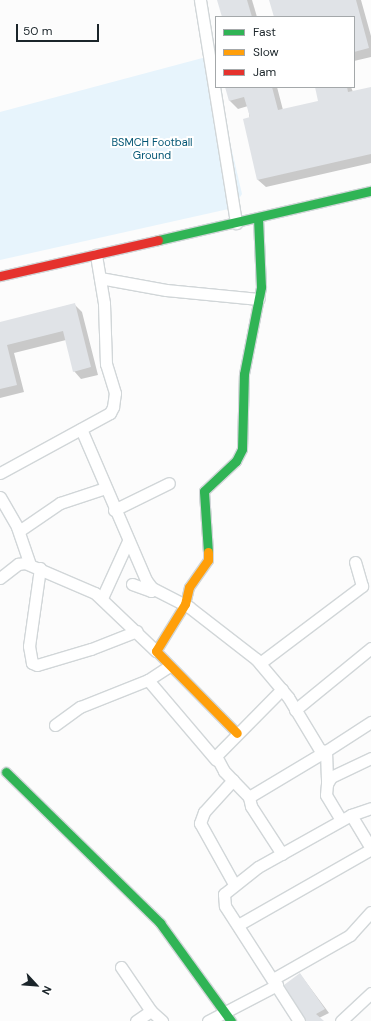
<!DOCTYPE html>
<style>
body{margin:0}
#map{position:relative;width:371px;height:1021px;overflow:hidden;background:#fcfcfc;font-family:"DM Sans",sans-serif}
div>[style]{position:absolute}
.green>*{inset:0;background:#e7f4fc}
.shadow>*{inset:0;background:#0003}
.building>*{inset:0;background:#e0e3e7}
.roads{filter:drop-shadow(1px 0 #d1d6d8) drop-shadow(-1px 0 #d1d6d8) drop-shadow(0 1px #d1d6d8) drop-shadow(0 -1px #d1d6d8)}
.street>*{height:11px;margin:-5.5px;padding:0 5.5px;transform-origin:5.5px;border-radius:5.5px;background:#fff}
.fast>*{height:9px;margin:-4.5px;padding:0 4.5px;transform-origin:4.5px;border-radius:4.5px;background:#30b455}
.slow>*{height:9px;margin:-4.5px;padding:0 4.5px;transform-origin:4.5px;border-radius:4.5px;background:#ff9f0a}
.jam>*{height:9px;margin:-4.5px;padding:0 4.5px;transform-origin:4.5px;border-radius:4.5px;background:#e5322d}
span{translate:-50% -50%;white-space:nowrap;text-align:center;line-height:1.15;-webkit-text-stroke:4px #fff;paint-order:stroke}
.park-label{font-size:11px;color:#035674}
.legend{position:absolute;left:215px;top:16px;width:140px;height:72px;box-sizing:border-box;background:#fff;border:1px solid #a4a8aa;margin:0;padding:5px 7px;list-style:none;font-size:12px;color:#1b252a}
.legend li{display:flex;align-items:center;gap:8px;height:20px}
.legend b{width:20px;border:1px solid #a4a8aa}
.north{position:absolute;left:16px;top:965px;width:40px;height:40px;-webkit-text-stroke:3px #fff;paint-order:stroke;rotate:116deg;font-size:11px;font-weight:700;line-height:16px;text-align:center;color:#1b252a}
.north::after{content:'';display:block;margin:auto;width:14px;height:18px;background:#1b252a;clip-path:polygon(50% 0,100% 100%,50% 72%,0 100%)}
.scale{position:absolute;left:16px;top:24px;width:83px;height:18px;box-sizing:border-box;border:2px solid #1b252a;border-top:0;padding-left:5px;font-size:12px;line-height:14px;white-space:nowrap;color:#1b252a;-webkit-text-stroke:3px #fff;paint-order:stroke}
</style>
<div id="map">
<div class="green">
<i style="clip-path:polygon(210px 56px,242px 194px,233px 208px,0 260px,0 112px)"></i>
</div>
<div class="shadow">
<i style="clip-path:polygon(218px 0,252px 0,257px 17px,223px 17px)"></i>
<i style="clip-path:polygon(270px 0,361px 0,371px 36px,371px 57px,354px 61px,354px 17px,275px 17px)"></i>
<i style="clip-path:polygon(226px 87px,277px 87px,283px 110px,319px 102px,321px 87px,351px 87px,353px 92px,371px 88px,371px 163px,266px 187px,258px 180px,248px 106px,238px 109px,230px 101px)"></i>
<i style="clip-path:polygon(74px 304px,82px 312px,98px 375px,81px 379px,74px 371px,66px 340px,14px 353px,24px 392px,0 398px,0 323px)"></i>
<i style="clip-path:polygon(300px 974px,329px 1013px,319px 1018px,322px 1021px,307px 1021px)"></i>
</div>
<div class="building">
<i style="clip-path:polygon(217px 0,247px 0,252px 17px,222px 17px)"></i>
<i style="clip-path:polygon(269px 0,356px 0,369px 48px,354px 52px,354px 17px,274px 17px)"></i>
<i style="clip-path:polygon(225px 87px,272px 87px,278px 110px,318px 101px,315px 87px,347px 87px,348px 92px,371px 87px,371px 154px,257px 180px,243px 119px,250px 117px,244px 97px,229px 101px)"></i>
<i style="clip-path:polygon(75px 303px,91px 367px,73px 372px,63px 331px,7px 345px,17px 385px,0 389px,0 322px)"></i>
<i style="clip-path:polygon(300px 973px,325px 1009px,316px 1014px,324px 1021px,306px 1021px,284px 985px)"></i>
</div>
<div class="roads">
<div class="street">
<i style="left:200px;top:0;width:226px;rotate:80.8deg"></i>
<i style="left:100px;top:278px;width:67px;rotate:10.3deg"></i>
<i style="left:166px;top:290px;width:93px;rotate:5.5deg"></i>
<i style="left:81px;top:429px;width:164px;rotate:66.7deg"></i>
<i style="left:146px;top:580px;width:10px;rotate:53deg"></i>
<i style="left:152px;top:588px;width:42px;rotate:27.2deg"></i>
<i style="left:189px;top:607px;width:85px;rotate:37.8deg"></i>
<i style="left:256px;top:659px;width:50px;rotate:49.9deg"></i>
<i style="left:288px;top:697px;width:62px;rotate:58.9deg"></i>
<i style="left:320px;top:750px;width:6px;rotate:9deg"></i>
<i style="left:326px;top:751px;width:54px;rotate:-32.8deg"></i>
<i style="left:0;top:473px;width:125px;rotate:-28.6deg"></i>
<i style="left:110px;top:413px;width:7px;rotate:-63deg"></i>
<i style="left:113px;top:407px;width:14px;rotate:-82deg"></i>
<i style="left:115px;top:393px;width:30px;rotate:-107deg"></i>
<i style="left:106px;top:364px;width:61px;rotate:-91.9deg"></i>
<i style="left:104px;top:303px;width:49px;rotate:-99.5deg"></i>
<i style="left:0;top:497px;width:34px;rotate:60deg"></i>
<i style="left:17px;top:527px;width:39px;rotate:71deg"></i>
<i style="left:114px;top:510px;width:61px;rotate:-26.1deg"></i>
<i style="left:19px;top:531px;width:50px;rotate:-34.3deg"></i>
<i style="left:60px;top:503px;width:47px;rotate:-18.4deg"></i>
<i style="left:40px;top:568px;width:79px;rotate:98deg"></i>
<i style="left:29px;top:646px;width:17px;rotate:80deg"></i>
<i style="left:32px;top:663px;width:5px;rotate:22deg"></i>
<i style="left:37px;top:665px;width:56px;rotate:-16.5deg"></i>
<i style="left:91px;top:649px;width:49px;rotate:-21.4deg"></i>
<i style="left:0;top:578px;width:23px;rotate:-38deg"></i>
<i style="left:18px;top:564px;width:7px;rotate:-8deg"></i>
<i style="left:25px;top:563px;width:76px;rotate:23.2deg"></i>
<i style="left:95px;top:593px;width:84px;rotate:43.6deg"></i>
<i style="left:132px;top:584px;width:20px;rotate:20deg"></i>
<i style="left:151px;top:591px;width:3px;rotate:-72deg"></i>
<i style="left:102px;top:598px;width:63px;rotate:-65.5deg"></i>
<i style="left:260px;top:663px;width:128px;rotate:-37deg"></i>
<i style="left:362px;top:586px;width:25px;rotate:-106deg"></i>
<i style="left:148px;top:680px;width:105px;rotate:49.6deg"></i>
<i style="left:295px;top:710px;width:98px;rotate:-39.2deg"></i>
<i style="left:55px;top:725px;width:31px;rotate:-36deg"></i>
<i style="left:80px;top:707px;width:73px;rotate:-21.7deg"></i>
<i style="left:148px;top:680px;width:24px;rotate:-33deg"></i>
<i style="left:233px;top:780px;width:43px;rotate:132.2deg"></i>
<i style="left:204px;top:812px;width:12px;rotate:110deg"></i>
<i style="left:200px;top:823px;width:70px;rotate:60.9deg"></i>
<i style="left:249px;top:797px;width:36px;rotate:-134deg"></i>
<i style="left:224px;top:771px;width:17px;rotate:-118deg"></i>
<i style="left:216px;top:756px;width:94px;rotate:-45.4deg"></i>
<i style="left:351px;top:815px;width:39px;rotate:59deg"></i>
<i style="left:341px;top:820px;width:29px;rotate:-121deg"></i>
<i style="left:326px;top:795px;width:11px;rotate:-85deg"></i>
<i style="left:327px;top:784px;width:8px;rotate:-60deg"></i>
<i style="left:331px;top:777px;width:44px;rotate:-25.4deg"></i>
<i style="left:282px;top:854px;width:57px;rotate:-122.9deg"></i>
<i style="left:251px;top:806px;width:9px;rotate:-103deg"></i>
<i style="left:249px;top:797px;width:90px;rotate:-30.9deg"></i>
<i style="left:326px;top:751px;width:33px;rotate:88deg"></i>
<i style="left:238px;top:925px;width:153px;rotate:-29.7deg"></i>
<i style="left:121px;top:967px;width:53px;rotate:55.7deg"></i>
<i style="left:273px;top:979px;width:89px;rotate:-29.7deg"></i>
<i style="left:350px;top:935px;width:31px;rotate:-48deg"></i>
<i style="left:136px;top:1021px;width:18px;rotate:-34deg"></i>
<i style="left:151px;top:1011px;width:15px;rotate:42deg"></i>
<i style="left:208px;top:1021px;width:78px;rotate:-27.6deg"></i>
<i style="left:299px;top:1021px;width:137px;rotate:-122.8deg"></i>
<i style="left:225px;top:906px;width:12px;rotate:-95deg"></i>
<i style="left:224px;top:894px;width:43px;rotate:-38.5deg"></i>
<i style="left:258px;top:867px;width:107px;rotate:-29.2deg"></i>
<i style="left:351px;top:815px;width:21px;rotate:-19deg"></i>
<i style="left:341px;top:1021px;width:41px;rotate:-43deg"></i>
</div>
<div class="fast">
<i style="left:158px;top:240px;width:219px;rotate:-13deg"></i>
<i style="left:208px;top:552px;width:61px;rotate:-93.8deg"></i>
<i style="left:204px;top:491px;width:44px;rotate:-43.2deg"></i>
<i style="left:236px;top:461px;width:13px;rotate:-63deg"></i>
<i style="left:242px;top:449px;width:75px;rotate:-88.5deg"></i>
<i style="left:244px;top:374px;width:89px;rotate:-78.9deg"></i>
<i style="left:261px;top:287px;width:68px;rotate:-92.5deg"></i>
<i style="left:6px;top:772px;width:216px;rotate:44.4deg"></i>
<i style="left:160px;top:923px;width:121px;rotate:54.1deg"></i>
</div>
<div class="slow">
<i style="left:208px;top:552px;width:8px;rotate:90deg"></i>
<i style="left:208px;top:560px;width:33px;rotate:125deg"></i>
<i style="left:189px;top:587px;width:17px;rotate:103deg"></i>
<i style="left:185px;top:604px;width:55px;rotate:121.7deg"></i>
<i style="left:156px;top:651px;width:115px;rotate:45.4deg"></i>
</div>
<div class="jam">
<i style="left:0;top:276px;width:162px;rotate:-12.8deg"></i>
</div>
</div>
<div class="park-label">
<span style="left:152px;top:149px">BSMCH Football<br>Ground</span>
</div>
<ul class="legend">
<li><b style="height:5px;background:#30b455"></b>Fast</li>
<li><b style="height:5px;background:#ff9f0a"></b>Slow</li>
<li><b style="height:5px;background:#e5322d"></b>Jam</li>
</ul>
<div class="north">N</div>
<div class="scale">50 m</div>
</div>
